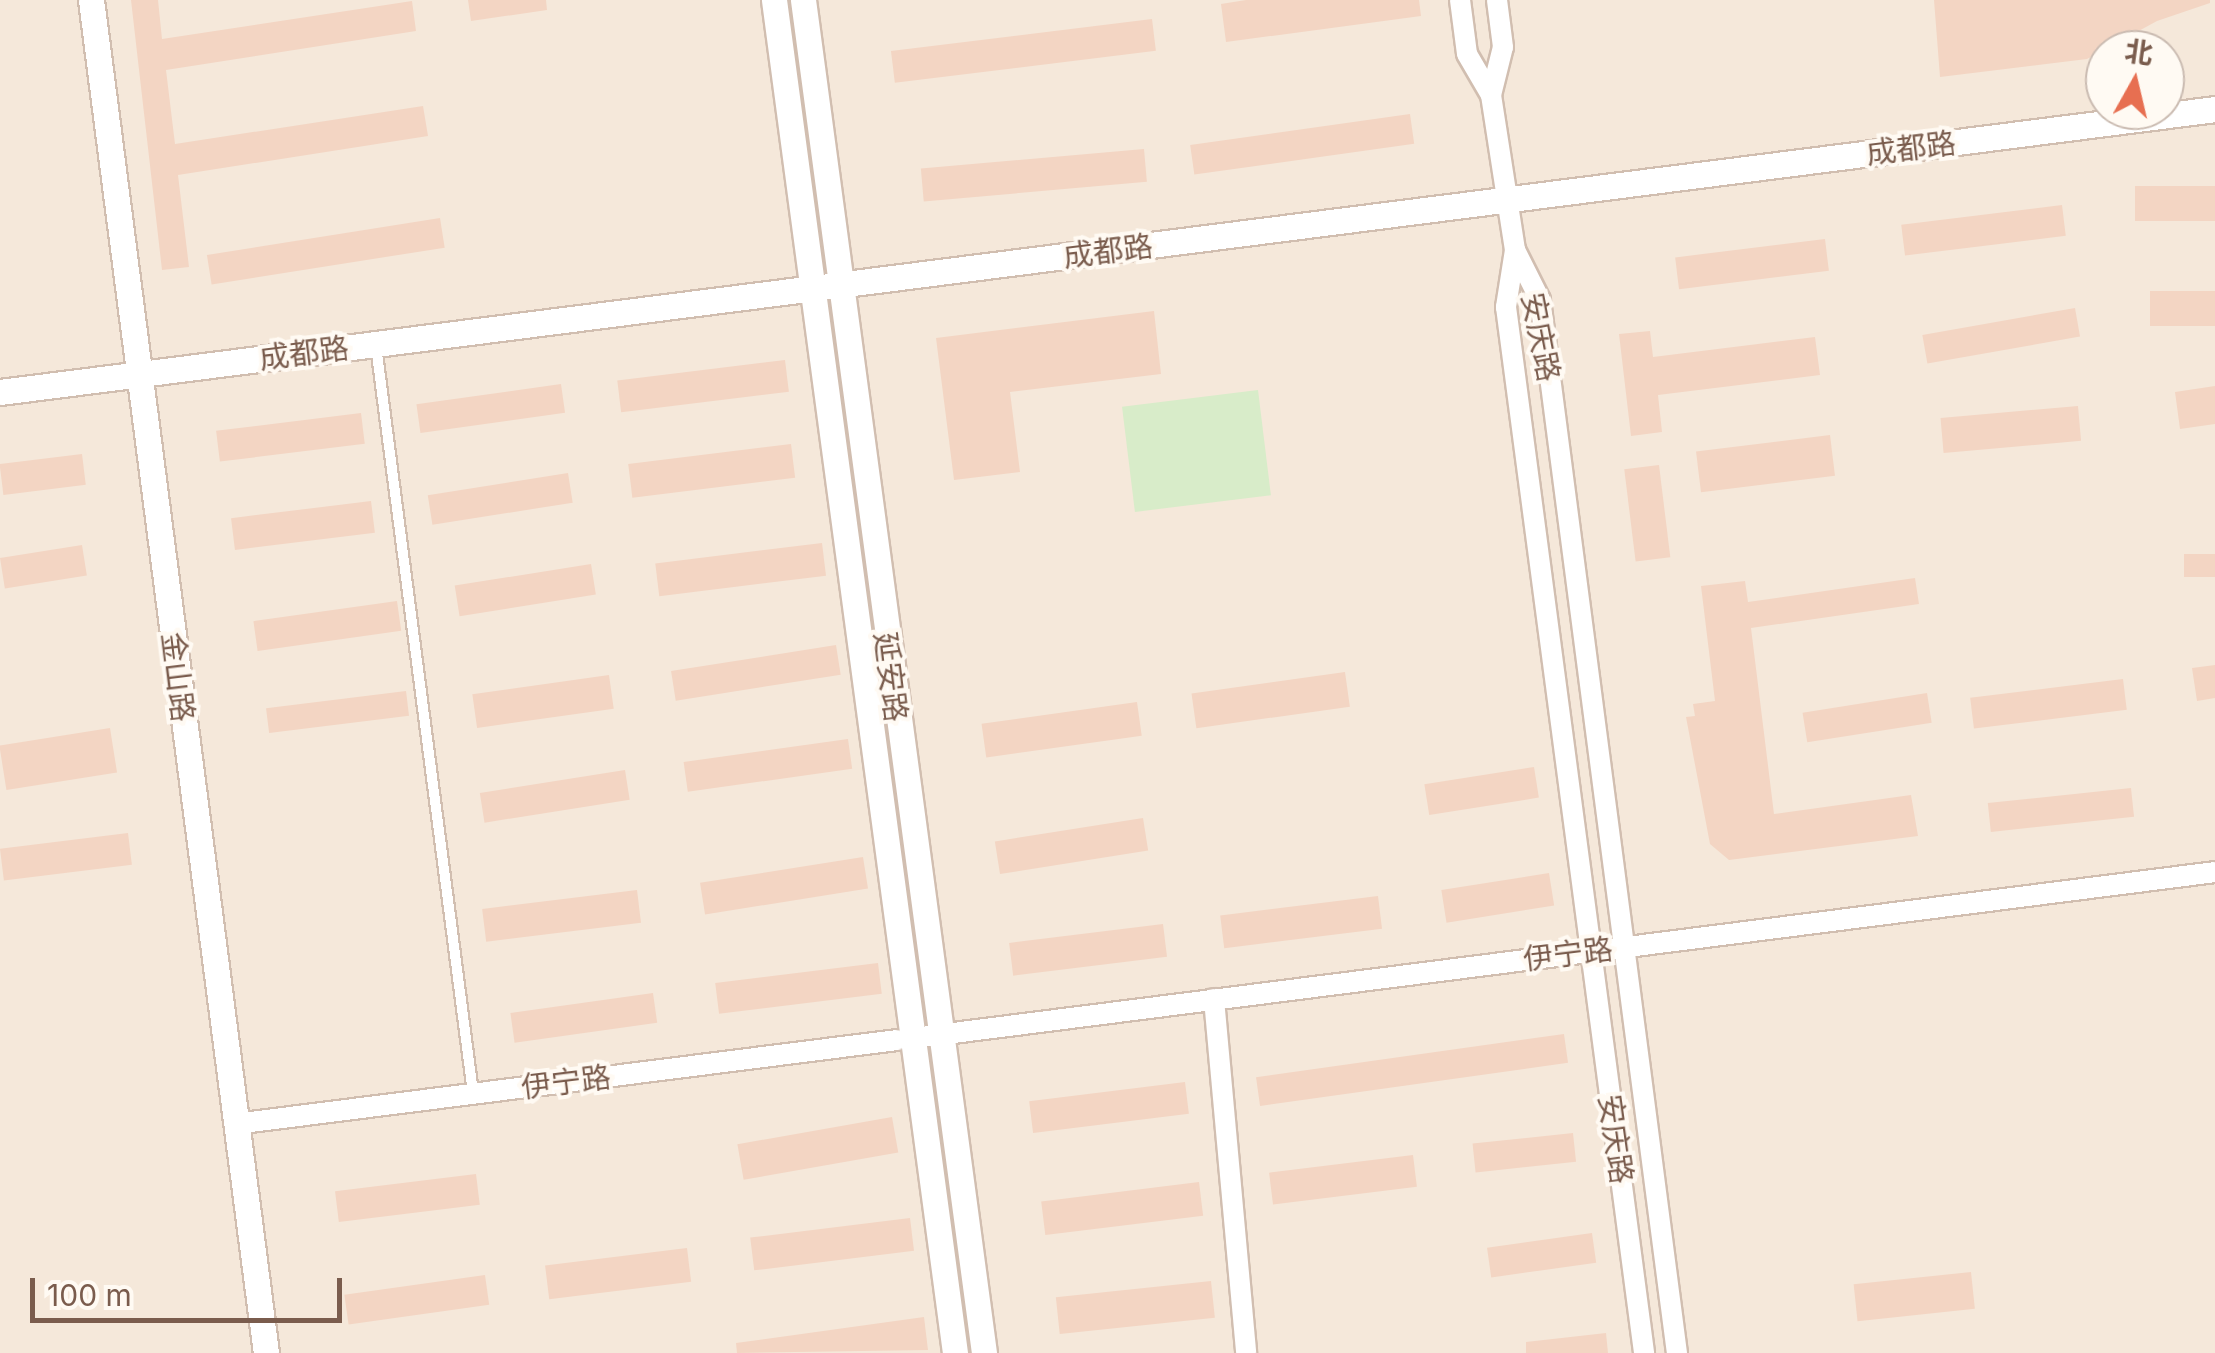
<!DOCTYPE html>
<meta charset="utf-8">
<style>
body{margin:0}
#map{position:relative;width:2215px;height:1353px;overflow:hidden;background:#fdf6ec;font-family:Inter,"Noto Sans SC",sans-serif}
div>[style]{position:absolute}
.residential>*{inset:0;background:#f5e8da}
.green>*{inset:0;background:#d8ecc9;transform-origin:0 0}
.building>*{inset:0;background:#f3d5c3;transform-origin:0 0}
.roads{filter:drop-shadow(2px 0 #d1beb0) drop-shadow(-2px 0 #d1beb0) drop-shadow(0 2px #d1beb0) drop-shadow(0 -2px #d1beb0)}
.service>*{height:10px;margin:-5px;padding:0 5px;transform-origin:5px;border-radius:5px;background:#fff}
.minor>*{height:20px;margin:-10px;padding:0 10px;transform-origin:10px;border-radius:10px;background:#fff}
.tertiary>*{height:25px;margin:-12.5px;padding:0 12.5px;transform-origin:12.5px;border-radius:12.5px;background:#fff}
span{translate:-50% -50%;white-space:nowrap;text-align:center;line-height:1.15;-webkit-text-stroke:8px #fffaf3;paint-order:stroke}
.street-label{font-size:30px;color:#7a5c4d}
.north{position:absolute;left:2085px;top:30px;width:100px;height:100px;box-sizing:border-box;background:#fffaf3;border:2px solid #cabbb1;border-radius:50%;rotate:8deg;font-size:28px;font-weight:700;line-height:40px;text-align:center;color:#7a5c4d}
.north::after{content:'';display:block;margin:auto;width:35px;height:45px;background:#e76f51;clip-path:polygon(50% 0,100% 100%,50% 72%,0 100%)}
.scale{position:absolute;left:30px;top:1278px;width:312px;height:45px;box-sizing:border-box;border:5px solid #7a5c4d;border-top:0;padding-left:12px;font-size:30px;line-height:35px;white-space:nowrap;color:#7a5c4d;-webkit-text-stroke:8px #fffaf3;paint-order:stroke}
</style>
<div id="map">
<div class="residential">
<i style="clip-path:polygon(evenodd,0 0,2215px 0,2215px 1353px,0 1353px,0 0,2105px 50px,2165px 50px,2165px 110px,2105px 110px,2105px 50px)"></i>
</div>
<div class="green">
<i style="left:1258px;top:390px;width:106px;height:137px;rotate:83deg"></i>
</div>
<div class="building">
<i style="clip-path:polygon(131px 0,158px 0,162px 39px,412px 1px,416px 31px,166px 70px,175px 144px,423px 106px,428px 136px,178px 175px,189px 267px,162px 270px)"></i>
<i style="clip-path:polygon(468px 0,546px 0,547px 10px,471px 21px)"></i>
<i style="clip-path:polygon(1246px 0,1419px 0,1421px 16px,1226px 42px,1221px 4px)"></i>
<i style="clip-path:polygon(1934px 0,2210px 0,2210px 3px,2157px 21px,2087px 59px,1940px 77px)"></i>
<i style="left:1152px;top:19px;width:32px;height:263px;rotate:83deg"></i>
<i style="left:1410px;top:114px;width:30px;height:222px;rotate:82deg"></i>
<i style="left:1144px;top:149px;width:33px;height:224px;rotate:85deg"></i>
<i style="left:2215px;top:186px;width:35px;height:80px;rotate:90deg"></i>
<i style="left:2062px;top:205px;width:31px;height:162px;rotate:83deg"></i>
<i style="left:440px;top:218px;width:30px;height:236px;rotate:81deg"></i>
<i style="left:1825px;top:239px;width:32px;height:151px;rotate:83deg"></i>
<i style="left:2215px;top:291px;width:35px;height:65px;rotate:90deg"></i>
<i style="left:2075px;top:308px;width:29px;height:155px;rotate:80deg"></i>
<i style="clip-path:polygon(1154px 311px,1161px 374px,1010px 392px,1020px 472px,954px 480px,936px 338px)"></i>
<i style="clip-path:polygon(1650px 331px,1653px 357px,1815px 337px,1820px 375px,1658px 395px,1662px 432px,1631px 436px,1619px 334px)"></i>
<i style="left:785px;top:360px;width:32px;height:169px;rotate:83deg"></i>
<i style="left:561px;top:384px;width:29px;height:146px;rotate:82deg"></i>
<i style="clip-path:polygon(2215px 386px,2215px 424px,2180px 429px,2175px 392px)"></i>
<i style="left:2078px;top:406px;width:35px;height:138px;rotate:85deg"></i>
<i style="left:361px;top:413px;width:31px;height:146px;rotate:83deg"></i>
<i style="left:1830px;top:435px;width:41px;height:135px;rotate:83deg"></i>
<i style="left:791px;top:444px;width:34px;height:164px;rotate:83deg"></i>
<i style="left:82px;top:454px;width:31px;height:83px;rotate:83deg"></i>
<i style="left:1659px;top:465px;width:93px;height:35px;rotate:83deg"></i>
<i style="left:568px;top:473px;width:30px;height:142px;rotate:81deg"></i>
<i style="left:371px;top:501px;width:32px;height:141px;rotate:83deg"></i>
<i style="left:822px;top:543px;width:33px;height:168px;rotate:83deg"></i>
<i style="left:82px;top:545px;width:31px;height:83px;rotate:81deg"></i>
<i style="left:2215px;top:554px;width:23px;height:31px;rotate:90deg"></i>
<i style="left:591px;top:564px;width:31px;height:138px;rotate:81deg"></i>
<i style="clip-path:polygon(1915px 578px,1919px 604px,1751px 628px,1774px 814px,1911px 795px,1918px 836px,1729px 860px,1710px 844px,1686px 717px,1695px 716px,1693px 704px,1715px 701px,1701px 586px,1745px 581px,1748px 602px)"></i>
<i style="left:397px;top:601px;width:30px;height:145px;rotate:82deg"></i>
<i style="left:836px;top:645px;width:30px;height:167px;rotate:81deg"></i>
<i style="clip-path:polygon(2215px 665px,2215px 698px,2197px 701px,2192px 668px)"></i>
<i style="left:1345px;top:672px;width:35px;height:155px;rotate:82deg"></i>
<i style="left:609px;top:675px;width:34px;height:138px;rotate:82deg"></i>
<i style="left:2123px;top:679px;width:31px;height:154px;rotate:83deg"></i>
<i style="left:406px;top:691px;width:25px;height:141px;rotate:83deg"></i>
<i style="left:1927px;top:693px;width:30px;height:126px;rotate:81deg"></i>
<i style="left:1137px;top:702px;width:34px;height:157px;rotate:82deg"></i>
<i style="left:110px;top:728px;width:45px;height:112px;rotate:81deg"></i>
<i style="left:848px;top:739px;width:30px;height:166px;rotate:82deg"></i>
<i style="left:1534px;top:767px;width:31px;height:111px;rotate:81deg"></i>
<i style="left:625px;top:770px;width:30px;height:147px;rotate:81deg"></i>
<i style="left:2131px;top:788px;width:29px;height:144px;rotate:84deg"></i>
<i style="left:1143px;top:818px;width:33px;height:150px;rotate:81deg"></i>
<i style="left:128px;top:833px;width:32px;height:129px;rotate:83deg"></i>
<i style="left:863px;top:857px;width:32px;height:165px;rotate:81deg"></i>
<i style="left:1549px;top:873px;width:33px;height:109px;rotate:81deg"></i>
<i style="left:637px;top:890px;width:33px;height:156px;rotate:83deg"></i>
<i style="left:1378px;top:896px;width:33px;height:159px;rotate:83deg"></i>
<i style="left:1163px;top:924px;width:33px;height:155px;rotate:83deg"></i>
<i style="left:878px;top:963px;width:31px;height:164px;rotate:83deg"></i>
<i style="left:653px;top:993px;width:30px;height:144px;rotate:82deg"></i>
<i style="left:1564px;top:1034px;width:29px;height:311px;rotate:82deg"></i>
<i style="left:1185px;top:1082px;width:32px;height:157px;rotate:83deg"></i>
<i style="left:892px;top:1117px;width:36px;height:157px;rotate:80deg"></i>
<i style="left:1573px;top:1133px;width:29px;height:101px;rotate:84deg"></i>
<i style="left:1413px;top:1155px;width:32px;height:145px;rotate:83deg"></i>
<i style="left:476px;top:1174px;width:31px;height:142px;rotate:83deg"></i>
<i style="left:1199px;top:1182px;width:34px;height:159px;rotate:83deg"></i>
<i style="left:910px;top:1218px;width:33px;height:161px;rotate:83deg"></i>
<i style="left:1592px;top:1233px;width:30px;height:106px;rotate:82deg"></i>
<i style="left:687px;top:1248px;width:34px;height:143px;rotate:83deg"></i>
<i style="left:1971px;top:1272px;width:37px;height:118px;rotate:84deg"></i>
<i style="left:485px;top:1275px;width:30px;height:142px;rotate:82deg"></i>
<i style="left:1211px;top:1281px;width:37px;height:156px;rotate:84deg"></i>
<i style="clip-path:polygon(924px 1317px,928px 1350px,737px 1353px,736px 1343px)"></i>
<i style="clip-path:polygon(1606px 1333px,1608px 1353px,1526px 1353px,1526px 1342px)"></i>
</div>
<div class="roads">
<div class="service">
<i style="left:376px;top:346px;width:753px;rotate:82.6deg"></i>
</div>
<div class="minor">
<i style="left:1460px;top:0;width:54px;rotate:82.6deg"></i>
<i style="left:1467px;top:54px;width:48px;rotate:59.7deg"></i>
<i style="left:1491px;top:95px;width:157px;rotate:81.2deg"></i>
<i style="left:1515px;top:250px;width:56px;rotate:63.4deg"></i>
<i style="left:1540px;top:300px;width:1062px;rotate:82.59deg"></i>
<i style="left:1491px;top:95px;width:49px;rotate:-76deg"></i>
<i style="left:1503px;top:47px;width:47px;rotate:-97.3deg"></i>
<i style="left:1515px;top:250px;width:58px;rotate:99deg"></i>
<i style="left:1506px;top:307px;width:1055px;rotate:82.48deg"></i>
<i style="left:1214px;top:999px;width:355px;rotate:84.8deg"></i>
<i style="left:922px;top:1037px;width:1303px;rotate:-7.27deg"></i>
<i style="left:235px;top:1124px;width:667px;rotate:-7.23deg"></i>
</div>
<div class="tertiary">
<i style="left:91px;top:0;width:1364px;rotate:82.63deg"></i>
<i style="left:774px;top:0;width:1365px;rotate:82.38deg"></i>
<i style="left:803px;top:0;width:1365px;rotate:82.38deg"></i>
<i style="left:0;top:392px;width:2233px;rotate:-7.28deg"></i>
</div>
</div>
<div class="street-label">
<span style="left:1911px;top:148px;rotate:-7deg">成都路</span>
<span style="left:1108px;top:251px;rotate:-7deg">成都路</span>
<span style="left:1541px;top:337px;rotate:79deg">安庆路</span>
<span style="left:304px;top:353px;rotate:-7deg">成都路</span>
<span style="left:178px;top:677px;rotate:83deg">金山路</span>
<span style="left:891px;top:677px;rotate:83deg">延安路</span>
<span style="left:1568px;top:954px;rotate:-7deg">伊宁路</span>
<span style="left:566px;top:1082px;rotate:-7deg">伊宁路</span>
<span style="left:1616px;top:1139px;rotate:82deg">安庆路</span>
</div>
<div class="north">北</div>
<div class="scale">100 m</div>
</div>
